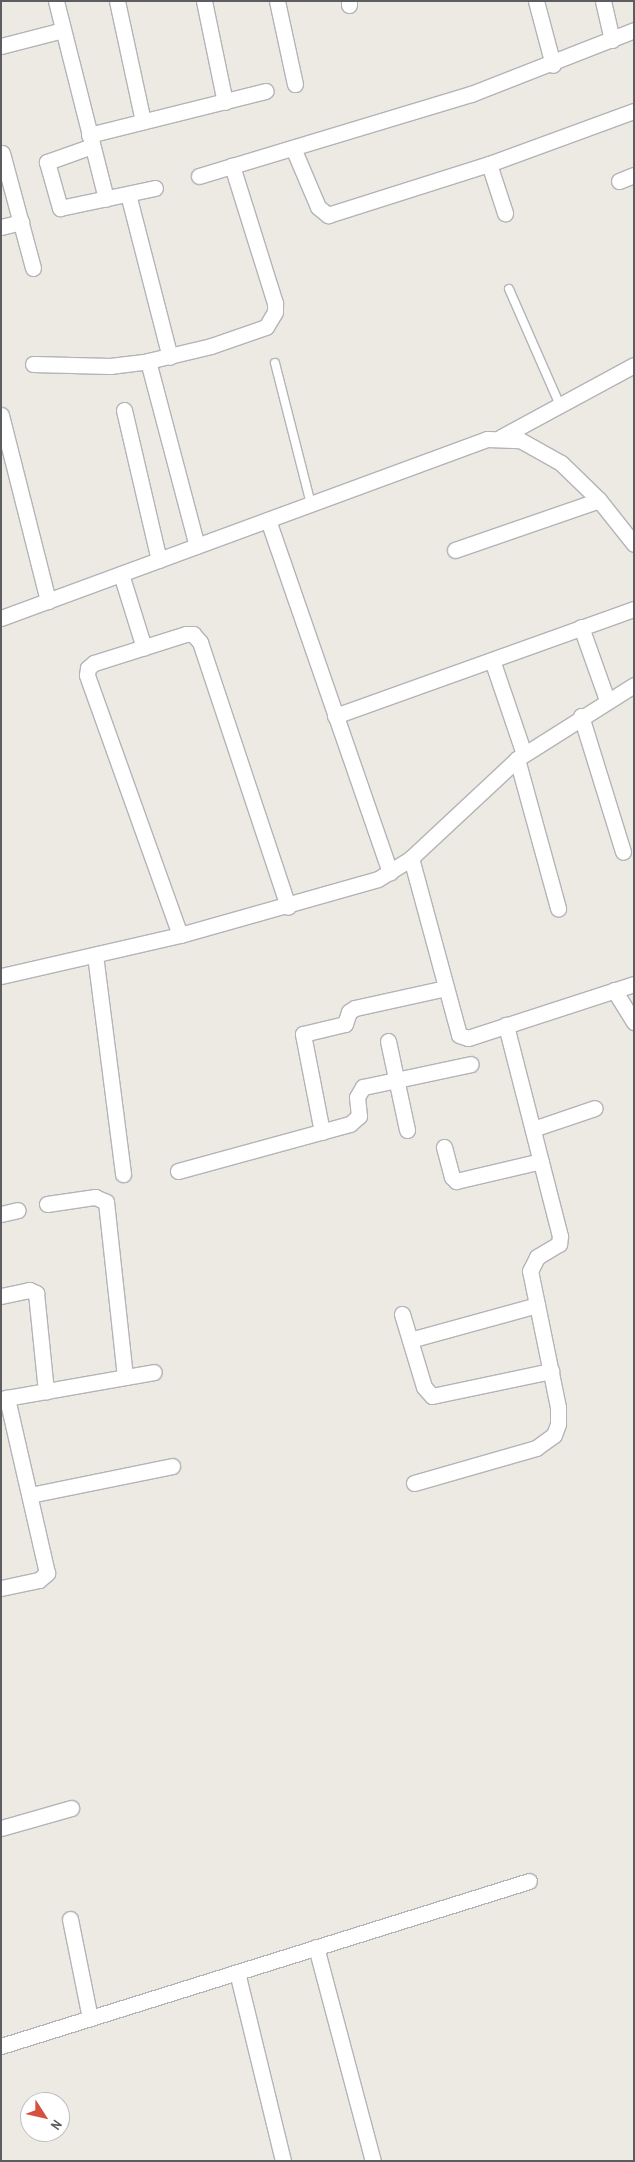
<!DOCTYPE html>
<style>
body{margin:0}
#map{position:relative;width:635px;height:2162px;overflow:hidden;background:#eceae2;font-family:"Archivo Narrow",sans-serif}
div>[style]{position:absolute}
.roads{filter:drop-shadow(1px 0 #b3b4b8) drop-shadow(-1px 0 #b3b4b8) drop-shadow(0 1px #b3b4b8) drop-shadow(0 -1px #b3b4b8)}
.service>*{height:8px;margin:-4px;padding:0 4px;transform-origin:4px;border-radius:4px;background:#fff}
.minor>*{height:15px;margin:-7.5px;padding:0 7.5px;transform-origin:7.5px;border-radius:7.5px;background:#fff}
span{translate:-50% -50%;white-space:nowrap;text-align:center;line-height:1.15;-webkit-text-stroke:5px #fff;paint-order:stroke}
.frame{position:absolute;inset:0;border:2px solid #5b5d61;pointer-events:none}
.north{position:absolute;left:20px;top:2092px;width:50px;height:50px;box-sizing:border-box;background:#fff;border:1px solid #bdbec0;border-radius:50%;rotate:125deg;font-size:14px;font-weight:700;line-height:20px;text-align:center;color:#5b5d61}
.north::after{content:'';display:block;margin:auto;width:18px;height:22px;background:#d7503d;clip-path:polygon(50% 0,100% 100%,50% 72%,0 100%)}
</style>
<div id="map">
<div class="roads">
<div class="service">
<i style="left:509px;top:289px;width:127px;rotate:66.3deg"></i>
<i style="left:275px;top:363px;width:146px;rotate:75.7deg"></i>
</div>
<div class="minor">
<i style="left:56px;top:1px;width:204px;rotate:75.8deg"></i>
<i style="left:117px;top:1px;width:123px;rotate:77.8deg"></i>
<i style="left:204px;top:1px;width:103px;rotate:78.3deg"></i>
<i style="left:277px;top:1px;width:85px;rotate:77.8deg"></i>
<i style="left:349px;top:1px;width:4px;rotate:90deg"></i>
<i style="left:536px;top:1px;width:66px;rotate:75.1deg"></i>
<i style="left:603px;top:1px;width:40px;rotate:77deg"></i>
<i style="left:1px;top:46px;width:64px;rotate:-14.5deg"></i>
<i style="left:89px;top:135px;width:182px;rotate:-14deg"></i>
<i style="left:92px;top:146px;width:48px;rotate:160.4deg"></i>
<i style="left:47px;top:162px;width:48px;rotate:74.2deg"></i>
<i style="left:60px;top:208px;width:97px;rotate:-11.9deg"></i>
<i style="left:293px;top:148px;width:64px;rotate:67deg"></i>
<i style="left:318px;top:207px;width:13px;rotate:39deg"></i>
<i style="left:328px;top:215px;width:169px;rotate:-17.6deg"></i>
<i style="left:489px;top:164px;width:154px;rotate:-20.1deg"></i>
<i style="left:2px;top:153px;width:119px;rotate:74.9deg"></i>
<i style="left:489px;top:164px;width:52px;rotate:71.9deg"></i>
<i style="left:199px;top:176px;width:284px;rotate:-16.8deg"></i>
<i style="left:471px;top:94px;width:175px;rotate:-21.4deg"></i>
<i style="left:619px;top:181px;width:16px;rotate:-22deg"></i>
<i style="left:128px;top:194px;width:168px;rotate:75.6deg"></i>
<i style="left:1px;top:227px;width:21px;rotate:-14deg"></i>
<i style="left:148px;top:361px;width:191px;rotate:75.2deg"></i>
<i style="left:33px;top:364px;width:77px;rotate:1.5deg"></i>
<i style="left:110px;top:366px;width:38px;rotate:-7deg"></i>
<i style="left:148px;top:361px;width:65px;rotate:-13.4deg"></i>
<i style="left:211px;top:346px;width:58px;rotate:-19.1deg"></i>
<i style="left:266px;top:327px;width:17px;rotate:-59deg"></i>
<i style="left:275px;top:312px;width:9px;rotate:-90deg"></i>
<i style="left:275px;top:303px;width:144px;rotate:-107.4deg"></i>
<i style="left:124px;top:410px;width:154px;rotate:76.9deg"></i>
<i style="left:1px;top:415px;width:192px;rotate:75.8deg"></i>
<i style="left:501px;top:437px;width:151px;rotate:-28.4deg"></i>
<i style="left:268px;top:520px;width:373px;rotate:70.9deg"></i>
<i style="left:455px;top:550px;width:152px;rotate:-19.1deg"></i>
<i style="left:121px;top:574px;width:77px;rotate:72.7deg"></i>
<i style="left:1px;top:618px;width:518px;rotate:-20.22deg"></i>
<i style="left:487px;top:439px;width:33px;rotate:2deg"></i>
<i style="left:520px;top:440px;width:47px;rotate:29.3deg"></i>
<i style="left:561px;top:463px;width:53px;rotate:44.2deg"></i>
<i style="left:599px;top:500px;width:56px;rotate:51.5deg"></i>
<i style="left:581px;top:627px;width:77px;rotate:70.4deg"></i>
<i style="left:492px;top:660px;width:99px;rotate:71.2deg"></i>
<i style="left:335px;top:716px;width:318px;rotate:-19.7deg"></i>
<i style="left:581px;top:716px;width:142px;rotate:72.8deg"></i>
<i style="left:517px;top:759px;width:155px;rotate:74.6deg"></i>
<i style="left:411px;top:858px;width:183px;rotate:74.8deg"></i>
<i style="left:459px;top:1035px;width:9px;rotate:18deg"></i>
<i style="left:468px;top:1038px;width:175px;rotate:-18deg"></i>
<i style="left:180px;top:935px;width:276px;rotate:-109.7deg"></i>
<i style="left:87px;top:675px;width:7px;rotate:-82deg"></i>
<i style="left:88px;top:668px;width:8px;rotate:-40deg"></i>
<i style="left:94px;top:663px;width:96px;rotate:-17.5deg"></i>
<i style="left:186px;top:634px;width:7px"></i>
<i style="left:193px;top:634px;width:11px;rotate:49deg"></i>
<i style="left:200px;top:642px;width:279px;rotate:71.6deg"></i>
<i style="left:95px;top:955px;width:221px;rotate:82.7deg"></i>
<i style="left:1px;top:976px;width:184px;rotate:-12.9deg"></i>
<i style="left:180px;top:935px;width:206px;rotate:-15.8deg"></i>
<i style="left:378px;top:879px;width:39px;rotate:-32deg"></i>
<i style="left:411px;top:858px;width:145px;rotate:-43deg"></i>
<i style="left:517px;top:759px;width:138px;rotate:-32.3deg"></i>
<i style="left:614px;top:990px;width:38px;rotate:58deg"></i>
<i style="left:388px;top:1041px;width:91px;rotate:77.9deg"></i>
<i style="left:533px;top:1129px;width:65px;rotate:-18.7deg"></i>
<i style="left:322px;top:1132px;width:100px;rotate:-101deg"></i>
<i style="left:303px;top:1034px;width:43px;rotate:-13.4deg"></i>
<i style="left:345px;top:1024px;width:13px;rotate:-72deg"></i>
<i style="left:349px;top:1012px;width:7px;rotate:-34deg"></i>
<i style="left:355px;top:1008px;width:93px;rotate:-12.4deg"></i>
<i style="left:444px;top:1147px;width:31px;rotate:75deg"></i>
<i style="left:452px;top:1177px;width:6px;rotate:45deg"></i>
<i style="left:456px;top:1181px;width:87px;rotate:-13.2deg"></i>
<i style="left:178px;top:1171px;width:178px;rotate:-15.3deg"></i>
<i style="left:350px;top:1124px;width:12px;rotate:-42deg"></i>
<i style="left:359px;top:1116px;width:19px;rotate:-96deg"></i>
<i style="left:357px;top:1097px;width:12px;rotate:-59deg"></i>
<i style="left:363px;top:1087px;width:110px;rotate:-12deg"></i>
<i style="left:47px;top:1204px;width:49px;rotate:-8.3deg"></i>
<i style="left:95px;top:1197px;width:12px;rotate:24deg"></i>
<i style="left:106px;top:1202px;width:176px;rotate:83.8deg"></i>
<i style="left:1px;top:1214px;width:17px;rotate:-13deg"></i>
<i style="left:1px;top:1296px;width:29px;rotate:-12deg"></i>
<i style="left:29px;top:1290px;width:8px;rotate:23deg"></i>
<i style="left:36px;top:1293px;width:99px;rotate:84.2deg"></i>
<i style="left:402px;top:1314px;width:76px;rotate:73.2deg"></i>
<i style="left:424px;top:1387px;width:12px;rotate:48deg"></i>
<i style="left:432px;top:1396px;width:122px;rotate:-11.9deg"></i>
<i style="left:410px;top:1340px;width:132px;rotate:-15.4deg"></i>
<i style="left:1px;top:1399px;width:155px;rotate:-10deg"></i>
<i style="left:414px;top:1483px;width:127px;rotate:-16deg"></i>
<i style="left:536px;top:1448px;width:22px;rotate:-36deg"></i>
<i style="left:554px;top:1435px;width:12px;rotate:-70deg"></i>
<i style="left:558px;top:1424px;width:17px;rotate:-90deg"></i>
<i style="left:558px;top:1407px;width:139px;rotate:-101.6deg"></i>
<i style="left:530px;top:1271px;width:16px;rotate:-63deg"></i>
<i style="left:537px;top:1257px;width:26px;rotate:-31deg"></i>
<i style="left:559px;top:1244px;width:8px;rotate:-83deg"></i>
<i style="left:560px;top:1236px;width:218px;rotate:-104.4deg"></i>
<i style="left:30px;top:1495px;width:145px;rotate:-11.5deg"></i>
<i style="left:1px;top:1588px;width:39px;rotate:-12deg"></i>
<i style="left:39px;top:1580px;width:11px;rotate:-41deg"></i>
<i style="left:47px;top:1573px;width:180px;rotate:-102.9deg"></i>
<i style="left:1px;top:1828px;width:73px;rotate:-15.9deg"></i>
<i style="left:70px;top:1919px;width:101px;rotate:78.6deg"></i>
<i style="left:316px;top:1947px;width:221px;rotate:75.1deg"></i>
<i style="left:237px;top:1972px;width:195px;rotate:76.3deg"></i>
<i style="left:1px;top:2046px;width:553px;rotate:-17.35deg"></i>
</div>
</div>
<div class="frame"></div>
<div class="north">N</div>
</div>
